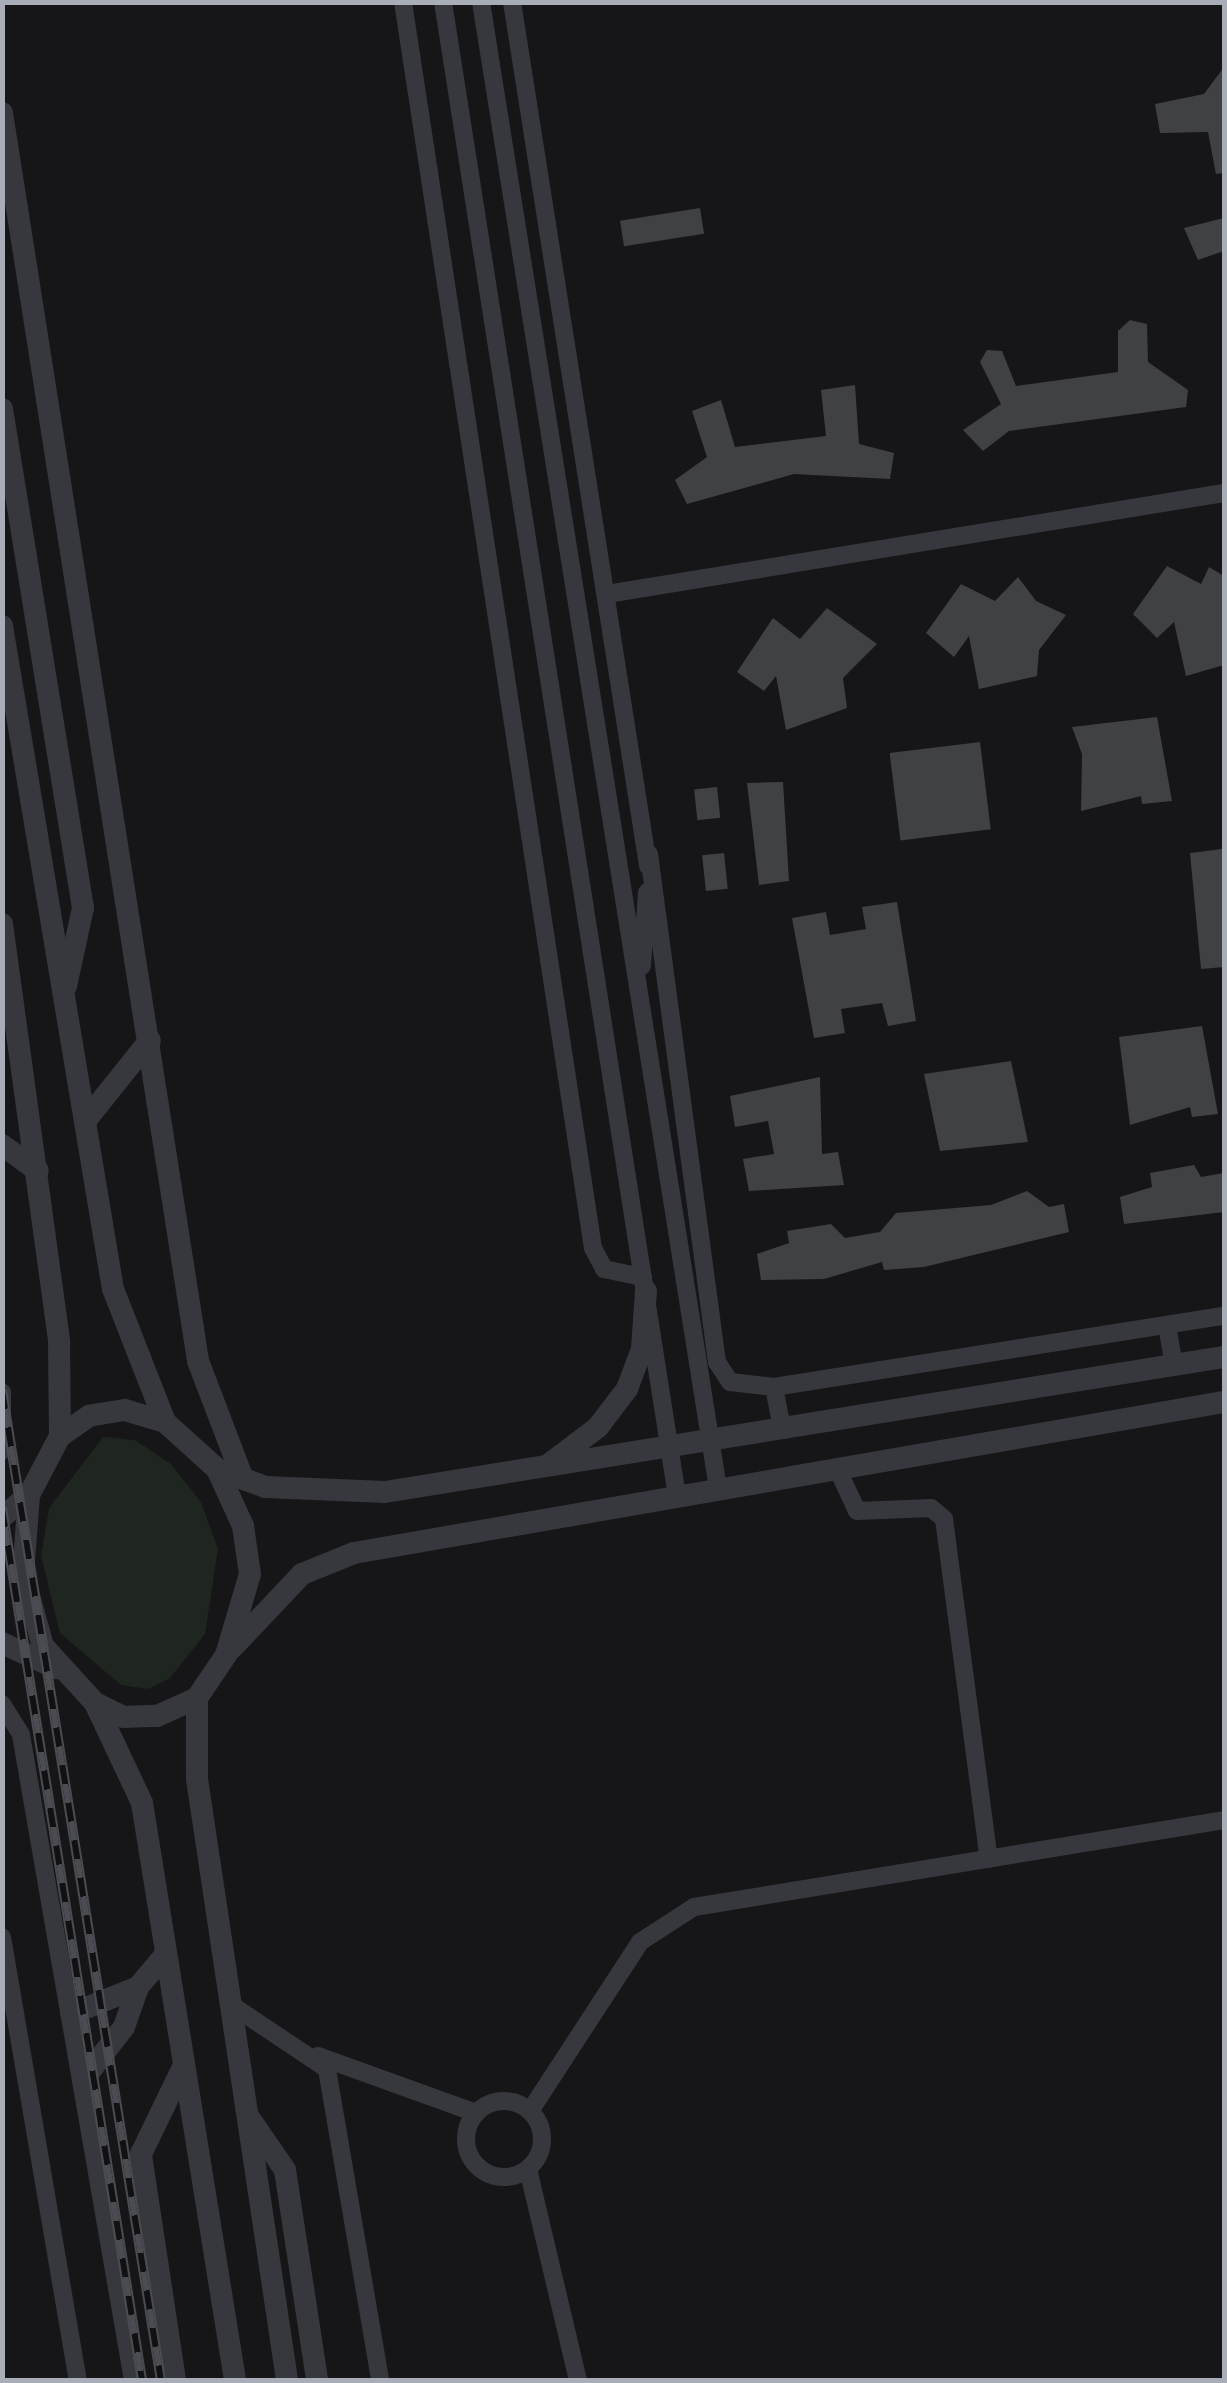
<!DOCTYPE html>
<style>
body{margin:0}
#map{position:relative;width:1227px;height:2383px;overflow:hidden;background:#161618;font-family:Raleway,sans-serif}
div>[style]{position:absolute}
.green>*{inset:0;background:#1e261f}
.building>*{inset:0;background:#404145;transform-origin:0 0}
.minor>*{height:18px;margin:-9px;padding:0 9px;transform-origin:9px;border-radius:9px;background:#37383d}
.minor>.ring{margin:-9px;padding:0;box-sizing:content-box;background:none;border:18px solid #37383d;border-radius:50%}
.tertiary>*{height:22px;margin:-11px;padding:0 11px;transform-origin:11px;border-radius:11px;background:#37383d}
.rail>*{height:10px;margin-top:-5px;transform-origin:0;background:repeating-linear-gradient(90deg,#111113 0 19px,#4a4c52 0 38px);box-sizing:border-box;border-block:2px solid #4a4c52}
span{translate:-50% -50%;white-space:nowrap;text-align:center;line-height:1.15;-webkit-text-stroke:9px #111113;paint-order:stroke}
.frame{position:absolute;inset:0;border:5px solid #a8adb8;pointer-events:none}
</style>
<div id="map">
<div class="green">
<i style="clip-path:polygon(103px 1437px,135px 1440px,171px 1464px,201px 1502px,218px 1549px,205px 1634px,170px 1678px,148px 1689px,121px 1685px,60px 1633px,41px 1556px,49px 1508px)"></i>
</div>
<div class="building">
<i style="clip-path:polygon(1224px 67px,1224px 173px,1216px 174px,1208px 132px,1160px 133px,1155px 104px,1204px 94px)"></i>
<i style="left:700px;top:208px;width:26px;height:81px;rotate:81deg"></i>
<i style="clip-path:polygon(1224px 218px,1224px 251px,1198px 260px,1184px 228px)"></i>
<i style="clip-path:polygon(1130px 320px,1147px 324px,1148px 362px,1188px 390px,1186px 407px,1009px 431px,983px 451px,963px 430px,1001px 404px,980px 362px,987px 350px,1002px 351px,1016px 386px,1118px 372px,1118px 331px)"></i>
<i style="clip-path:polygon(855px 385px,859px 444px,894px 453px,890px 479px,794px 474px,687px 504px,675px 480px,707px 457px,692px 411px,721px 400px,735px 447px,826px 436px,821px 390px)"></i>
<i style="clip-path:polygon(1167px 566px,1201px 584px,1209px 567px,1224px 576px,1224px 665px,1186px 676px,1174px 622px,1157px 638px,1133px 614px)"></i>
<i style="clip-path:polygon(1018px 577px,1036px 601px,1066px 615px,1039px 650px,1037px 676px,979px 689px,969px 636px,954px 657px,926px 633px,961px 584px,995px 601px)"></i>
<i style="clip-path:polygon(827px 608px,877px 644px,843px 678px,847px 708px,786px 730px,776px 676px,764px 691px,737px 672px,773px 618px,800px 639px)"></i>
<i style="clip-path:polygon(1157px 717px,1172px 801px,1142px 804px,1141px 796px,1081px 811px,1082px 754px,1072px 727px)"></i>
<i style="left:980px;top:742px;width:88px;height:91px;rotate:83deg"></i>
<i style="clip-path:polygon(783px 782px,789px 881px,759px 885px,747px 783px)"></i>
<i style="left:717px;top:787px;width:31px;height:23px;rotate:84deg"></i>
<i style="clip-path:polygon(1222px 849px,1224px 967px,1201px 969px,1190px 853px)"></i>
<i style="left:724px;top:853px;width:36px;height:22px;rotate:84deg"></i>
<i style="clip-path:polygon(897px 902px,916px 1021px,888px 1026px,882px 1003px,841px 1009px,845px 1033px,814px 1038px,792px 918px,826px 912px,830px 935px,866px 929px,862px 907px)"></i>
<i style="clip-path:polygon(1202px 1026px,1218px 1114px,1192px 1117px,1190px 1107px,1130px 1125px,1119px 1037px)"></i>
<i style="clip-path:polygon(1011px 1061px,1028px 1142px,940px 1151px,924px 1074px)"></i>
<i style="clip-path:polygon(820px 1077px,822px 1154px,838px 1152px,844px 1185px,749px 1191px,743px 1159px,774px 1154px,768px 1121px,735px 1127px,730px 1096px)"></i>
<i style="clip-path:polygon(1194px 1165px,1201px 1177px,1224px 1173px,1224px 1212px,1124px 1224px,1120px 1197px,1152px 1187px,1150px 1173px)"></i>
<i style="clip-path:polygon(1027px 1191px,1049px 1207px,1064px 1204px,1069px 1232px,924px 1267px,884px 1270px,882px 1262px,824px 1279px,761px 1280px,757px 1254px,789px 1243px,787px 1231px,831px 1224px,845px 1238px,880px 1232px,896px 1213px,991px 1205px)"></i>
</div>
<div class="minor">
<i style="left:403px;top:2px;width:1260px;rotate:81.33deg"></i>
<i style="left:593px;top:1248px;width:24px;rotate:62deg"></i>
<i style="left:604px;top:1269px;width:40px;rotate:12deg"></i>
<i style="left:443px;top:2px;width:1512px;rotate:81.1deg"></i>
<i style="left:481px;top:2px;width:1505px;rotate:80.94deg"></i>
<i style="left:512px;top:2px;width:875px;rotate:81.05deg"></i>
<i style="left:607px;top:594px;width:625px;rotate:-9.3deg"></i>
<i style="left:649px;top:854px;width:513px;rotate:82.38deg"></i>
<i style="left:717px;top:1362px;width:24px;rotate:57deg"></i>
<i style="left:730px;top:1382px;width:44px;rotate:6.5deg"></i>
<i style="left:774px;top:1387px;width:456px;rotate:-9deg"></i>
<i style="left:642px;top:966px;width:74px;rotate:-86.1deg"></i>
<i style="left:1167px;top:1325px;width:42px;rotate:80.3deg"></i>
<i style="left:774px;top:1387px;width:42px;rotate:79deg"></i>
<i style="left:2px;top:1392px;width:59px;rotate:90deg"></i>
<i style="left:837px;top:1468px;width:47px;rotate:65.1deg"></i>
<i style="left:857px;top:1511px;width:74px;rotate:-2.3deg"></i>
<i style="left:931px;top:1508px;width:17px;rotate:40deg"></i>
<i style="left:944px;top:1519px;width:343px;rotate:82.5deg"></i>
<i style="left:2px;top:1704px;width:36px;rotate:58deg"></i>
<i style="left:21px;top:1735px;width:655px;rotate:80.15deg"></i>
<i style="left:2px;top:1937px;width:449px;rotate:80.3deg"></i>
<i style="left:230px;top:2004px;width:117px;rotate:33.8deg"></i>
<i style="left:327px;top:2069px;width:315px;rotate:80.3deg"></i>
<i style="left:318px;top:2056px;width:168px;rotate:19.8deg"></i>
<i class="ring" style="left:466px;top:2101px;width:58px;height:58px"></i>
<i style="left:530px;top:2111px;width:202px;rotate:-56.9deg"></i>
<i style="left:640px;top:1942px;width:64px;rotate:-32.9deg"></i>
<i style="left:694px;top:1907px;width:537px;rotate:-9.32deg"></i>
<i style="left:528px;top:2169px;width:217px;rotate:76.7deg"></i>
</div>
<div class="tertiary">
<i style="left:2px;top:113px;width:1263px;rotate:81.07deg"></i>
<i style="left:198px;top:1361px;width:126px;rotate:69.1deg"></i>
<i style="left:2px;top:409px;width:506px;rotate:80.78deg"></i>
<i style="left:83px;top:908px;width:80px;rotate:102.3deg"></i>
<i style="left:2px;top:626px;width:672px;rotate:80.5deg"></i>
<i style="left:113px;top:1289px;width:143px;rotate:68.6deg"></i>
<i style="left:2px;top:924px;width:422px;rotate:82.2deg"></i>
<i style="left:59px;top:1342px;width:94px;rotate:89.4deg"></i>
<i style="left:60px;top:1436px;width:67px;rotate:117.7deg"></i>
<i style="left:29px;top:1495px;width:79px;rotate:94.3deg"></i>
<i style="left:23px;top:1574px;width:75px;rotate:74.5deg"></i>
<i style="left:43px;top:1646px;width:77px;rotate:47.6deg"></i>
<i style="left:95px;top:1703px;width:32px;rotate:26deg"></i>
<i style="left:124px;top:1717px;width:33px;rotate:-2deg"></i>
<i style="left:157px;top:1716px;width:44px;rotate:-24.2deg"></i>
<i style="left:197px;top:1698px;width:52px;rotate:-56deg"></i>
<i style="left:226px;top:1655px;width:84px;rotate:-73.5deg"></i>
<i style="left:250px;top:1574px;width:49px;rotate:-98.3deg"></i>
<i style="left:243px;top:1526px;width:63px;rotate:-114.5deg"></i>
<i style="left:217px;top:1469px;width:70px;rotate:-137.9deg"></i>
<i style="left:165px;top:1422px;width:42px;rotate:-163.3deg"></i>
<i style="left:125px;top:1410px;width:36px;rotate:171deg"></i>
<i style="left:89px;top:1416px;width:35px;rotate:145deg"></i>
<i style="left:86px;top:1120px;width:102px;rotate:-51.3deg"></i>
<i style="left:2px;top:1145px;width:44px;rotate:35.8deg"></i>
<i style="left:548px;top:1465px;width:63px;rotate:-37.2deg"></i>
<i style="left:598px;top:1427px;width:48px;rotate:-52.7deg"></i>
<i style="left:627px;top:1389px;width:43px;rotate:-69.4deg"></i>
<i style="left:642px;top:1349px;width:58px;rotate:-86.1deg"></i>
<i style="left:230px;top:1474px;width:37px;rotate:20deg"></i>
<i style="left:265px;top:1487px;width:120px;rotate:2.4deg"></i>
<i style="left:385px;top:1492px;width:850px;rotate:-9.14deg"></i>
<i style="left:2px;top:1517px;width:35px;rotate:-39deg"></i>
<i style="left:2px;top:1643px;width:60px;rotate:24.8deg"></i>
<i style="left:232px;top:1648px;width:102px;rotate:-46.6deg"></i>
<i style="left:302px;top:1574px;width:56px;rotate:-22deg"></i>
<i style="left:354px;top:1553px;width:883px;rotate:-9.85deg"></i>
<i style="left:197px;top:1698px;width:81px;rotate:90deg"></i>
<i style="left:197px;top:1779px;width:608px;rotate:81.48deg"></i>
<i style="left:95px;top:1703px;width:110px;rotate:64.8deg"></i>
<i style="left:142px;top:1803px;width:584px;rotate:80.84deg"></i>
<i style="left:71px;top:2014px;width:72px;rotate:-21.9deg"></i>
<i style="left:138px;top:1987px;width:43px;rotate:-49.7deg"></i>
<i style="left:83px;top:2080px;width:67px;rotate:-52.3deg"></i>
<i style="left:124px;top:2027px;width:42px;rotate:-70.7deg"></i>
<i style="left:250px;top:2119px;width:62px;rotate:55.5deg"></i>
<i style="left:285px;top:2170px;width:212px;rotate:81.3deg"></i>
<i style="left:175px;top:2380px;width:229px;rotate:-98.6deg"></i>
<i style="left:141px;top:2154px;width:99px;rotate:-64.2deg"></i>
</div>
<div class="rail">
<i style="left:2px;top:1390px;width:1003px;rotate:80.88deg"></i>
<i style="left:2px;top:1508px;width:883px;rotate:80.88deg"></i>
</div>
<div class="frame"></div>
</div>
